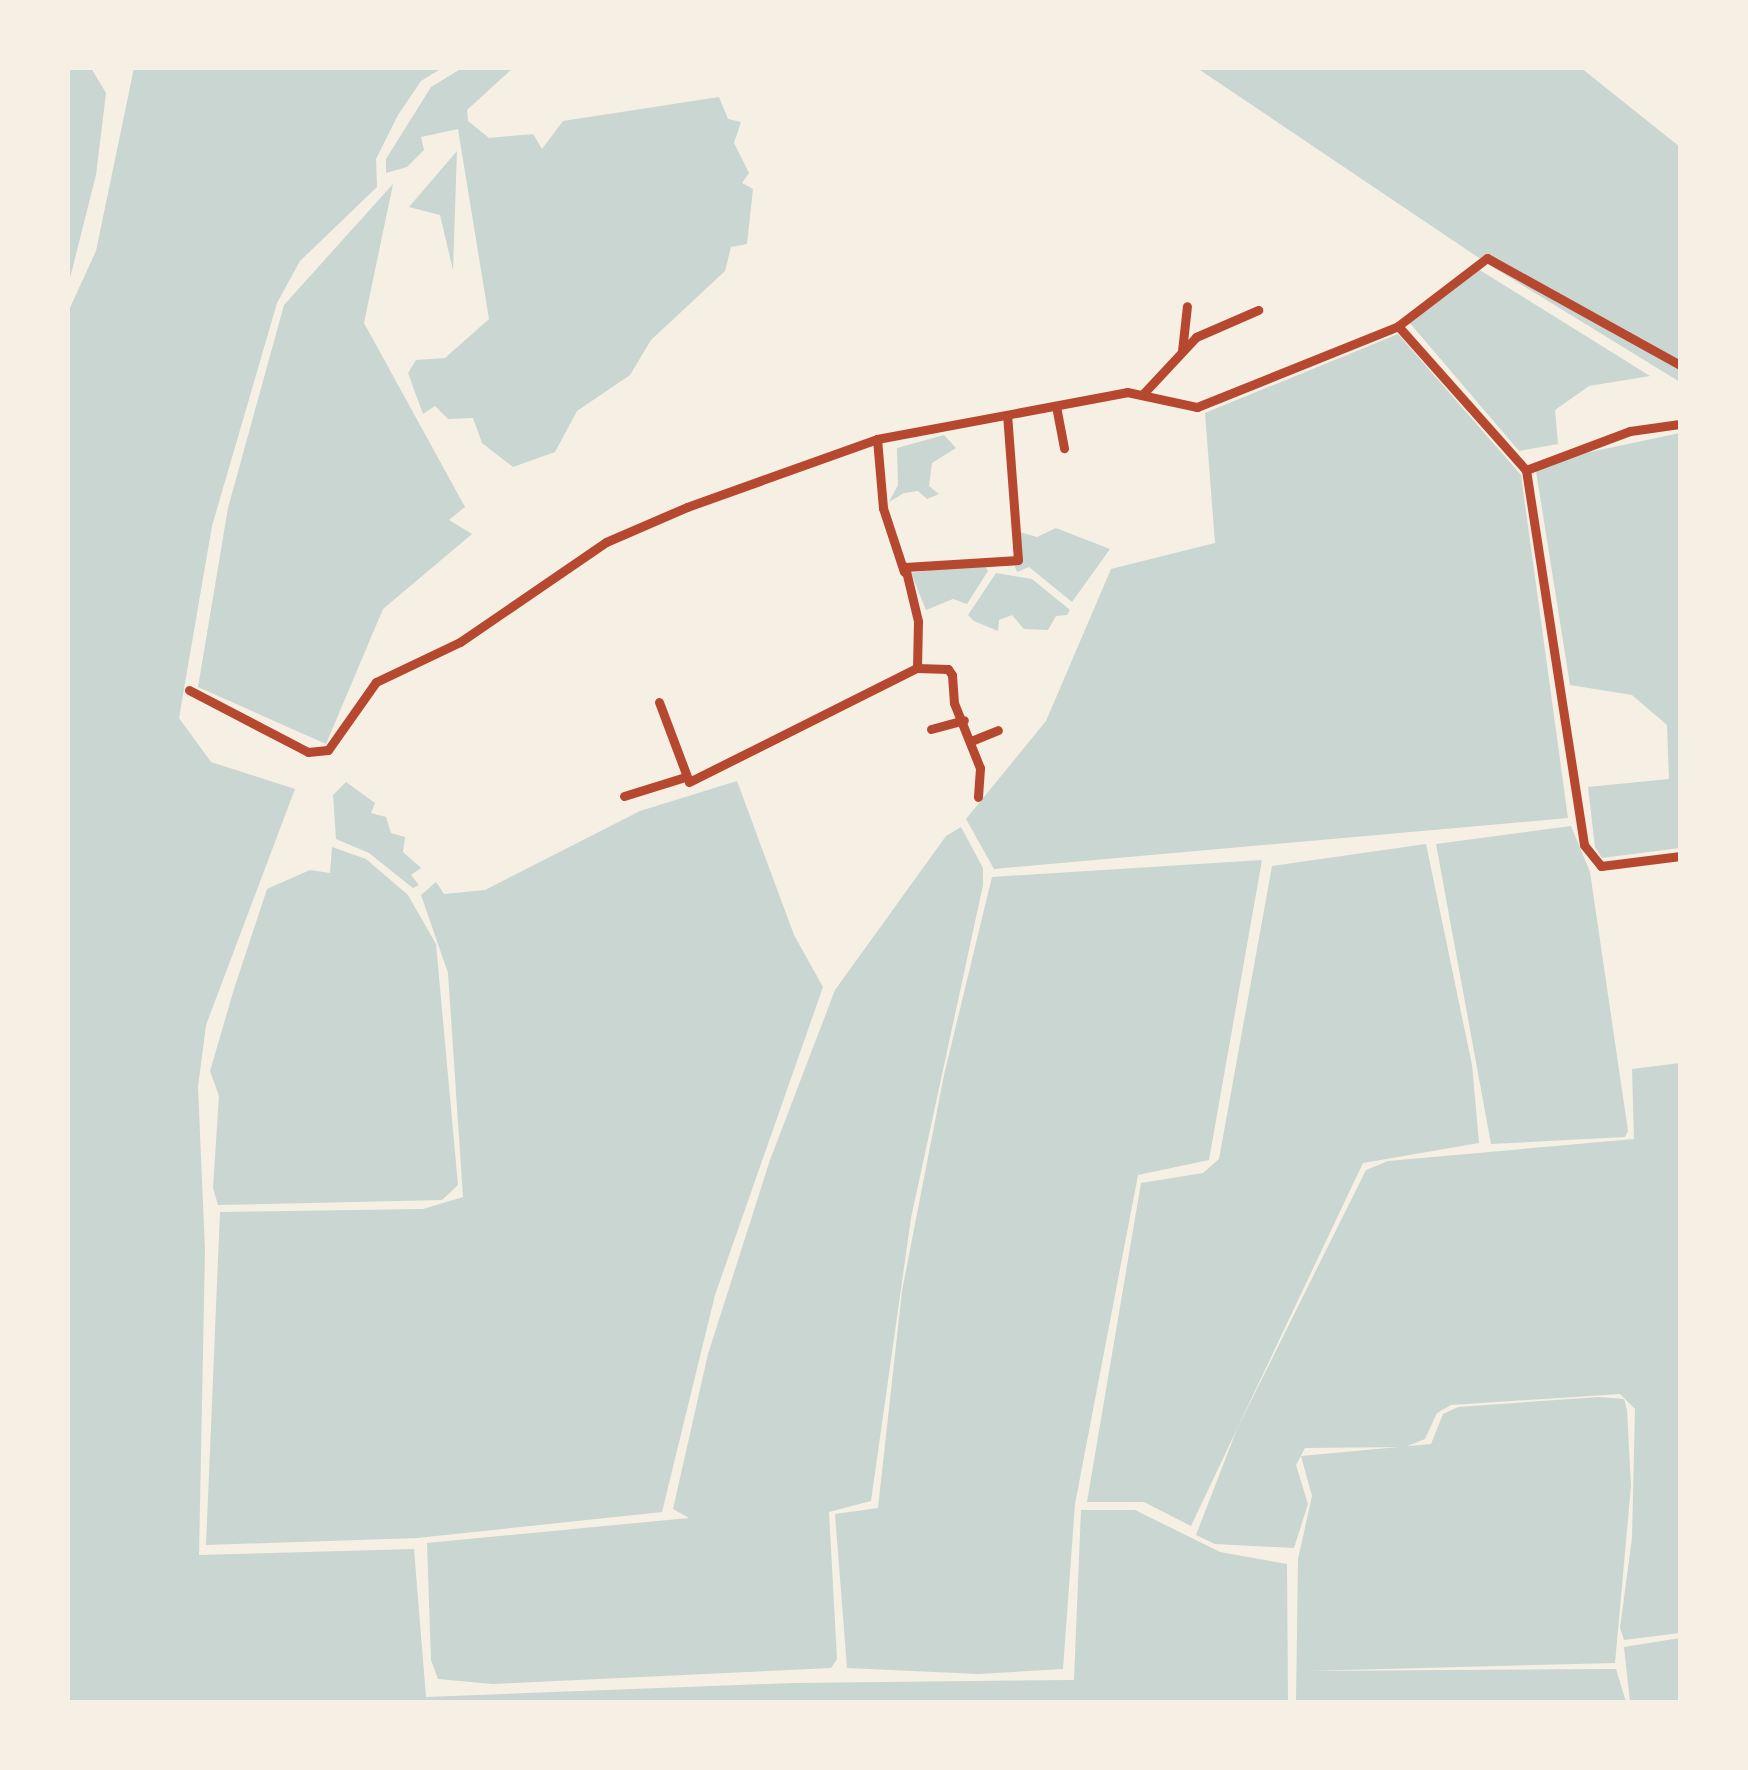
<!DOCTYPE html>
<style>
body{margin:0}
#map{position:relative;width:1748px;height:1770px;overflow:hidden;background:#f6efe4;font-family:Jost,sans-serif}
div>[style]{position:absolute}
.water>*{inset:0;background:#c9d6d2}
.minor>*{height:9px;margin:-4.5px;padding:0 4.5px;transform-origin:4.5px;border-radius:4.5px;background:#b5482f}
span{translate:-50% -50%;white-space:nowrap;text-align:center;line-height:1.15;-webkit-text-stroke:8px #f6efe4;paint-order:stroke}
.frame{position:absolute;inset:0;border:70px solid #f6efe4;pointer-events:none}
</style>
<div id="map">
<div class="water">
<i style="clip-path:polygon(68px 68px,91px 68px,106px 93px,96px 175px,68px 286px)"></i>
<i style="clip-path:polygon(134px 68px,442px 68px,421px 81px,398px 115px,376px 159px,377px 187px,300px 261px,277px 303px,212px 526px,179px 718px,211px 762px,295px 789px,206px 1025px,198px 1087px,205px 1250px,199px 1555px,414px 1549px,426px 1697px,793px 1683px,1074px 1680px,1081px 1510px,1135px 1510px,1220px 1552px,1287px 1564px,1288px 1702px,68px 1702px,68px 312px,96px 251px)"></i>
<i style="clip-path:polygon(462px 68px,513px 68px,467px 110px,468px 121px,489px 138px,533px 134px,542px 149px,563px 121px,719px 97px,728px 119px,741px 122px,734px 143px,749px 173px,742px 183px,753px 189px,747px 244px,731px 247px,725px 271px,651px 340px,630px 375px,577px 411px,555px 452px,513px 467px,482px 443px,473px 418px,448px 419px,435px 406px,423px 414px,408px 373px,416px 360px,445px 358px,489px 319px,458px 129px,421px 137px,424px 150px,407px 167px,386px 173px,386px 159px,431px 87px)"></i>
<i style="clip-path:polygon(1197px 68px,1581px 68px,1680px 147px,1680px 382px,1491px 266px)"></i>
<i style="clip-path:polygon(457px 151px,453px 269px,453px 270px,440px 215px,409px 207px)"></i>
<i style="clip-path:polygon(393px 184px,364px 323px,465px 507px,449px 520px,472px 534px,383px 609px,326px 744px,198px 687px,228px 508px,284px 305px)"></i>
<i style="clip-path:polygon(1478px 269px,1650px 376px,1589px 386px,1555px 410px,1558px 444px,1519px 451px,1409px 322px)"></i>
<i style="clip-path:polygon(1398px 334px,1521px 475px,1568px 818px,994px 869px,966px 819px,1046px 721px,1111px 569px,1215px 543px,1205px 413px)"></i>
<i style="clip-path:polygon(1680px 433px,1680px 848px,1602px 858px,1595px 847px,1588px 787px,1669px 779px,1667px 725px,1632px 695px,1570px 685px,1536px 471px,1576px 455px)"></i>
<i style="clip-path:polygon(944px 435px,956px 448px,932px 463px,929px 486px,939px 494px,927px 499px,918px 491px,904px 493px,889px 502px,898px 485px,897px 448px)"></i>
<i style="clip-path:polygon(1056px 528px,1110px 549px,1072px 602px,1029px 567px,1017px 572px,1015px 567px,1022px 551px,1019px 532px,1037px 537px)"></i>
<i style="clip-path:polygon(983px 562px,988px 571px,967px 604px,953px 599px,926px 610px,911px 573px)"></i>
<i style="clip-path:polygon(996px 573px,1032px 579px,1070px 610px,1067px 615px,1056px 616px,1048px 630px,1024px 629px,1012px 615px,999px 620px,998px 631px,974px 621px,968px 615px)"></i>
<i style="clip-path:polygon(737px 781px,794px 935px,823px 987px,715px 1295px,662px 1512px,417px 1538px,206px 1545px,220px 1212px,423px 1209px,463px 1197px,448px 973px,421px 895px,436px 882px,444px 894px,485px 890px,640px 811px)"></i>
<i style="clip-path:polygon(346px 782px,375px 803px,371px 813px,386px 817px,391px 833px,405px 837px,403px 852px,421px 868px,411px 875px,419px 885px,413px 888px,369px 853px,336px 839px,333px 795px)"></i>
<i style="clip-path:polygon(1571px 826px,1590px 872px,1628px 1131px,1625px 1137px,1491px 1144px,1436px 844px)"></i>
<i style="clip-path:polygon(961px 827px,983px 868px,983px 885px,911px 1218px,871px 1501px,829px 1512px,837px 1659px,831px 1668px,493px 1684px,438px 1679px,431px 1660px,427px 1543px,689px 1518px,673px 1509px,708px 1354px,770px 1160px,835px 990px,946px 836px)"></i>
<i style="clip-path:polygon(1426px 844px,1472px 1065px,1479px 1143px,1363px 1163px,1191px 1526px,1144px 1502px,1087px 1502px,1141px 1183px,1203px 1173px,1219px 1159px,1272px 866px)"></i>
<i style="clip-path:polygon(332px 847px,366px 859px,408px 895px,436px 944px,458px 1185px,442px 1200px,218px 1205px,213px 1188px,219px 1096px,210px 1071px,234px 989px,267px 889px,310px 870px,330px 873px)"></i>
<i style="clip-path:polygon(1262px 860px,1209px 1160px,1138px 1175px,1075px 1504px,1063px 1669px,978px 1674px,847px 1668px,835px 1514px,878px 1508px,902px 1291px,944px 1075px,992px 877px)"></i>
<i style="clip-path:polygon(1680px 1063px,1680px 1633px,1624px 1640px,1620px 1628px,1632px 1538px,1635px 1409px,1620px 1394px,1451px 1405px,1437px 1413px,1425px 1439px,1405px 1447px,1305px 1448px,1296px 1465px,1308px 1504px,1294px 1548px,1215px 1544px,1196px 1535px,1237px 1429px,1366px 1170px,1388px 1161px,1634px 1139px,1632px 1069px)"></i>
<i style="clip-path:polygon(1599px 1397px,1624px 1399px,1627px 1410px,1631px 1486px,1615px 1663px,1306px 1671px,1616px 1669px,1626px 1702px,1296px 1702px,1298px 1559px,1312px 1496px,1301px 1456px,1431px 1444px,1443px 1414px,1458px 1407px)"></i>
<i style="clip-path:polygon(1680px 1638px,1680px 1702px,1630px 1702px,1624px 1647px)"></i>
</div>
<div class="minor">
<i style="left:1398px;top:326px;width:112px;rotate:-37.4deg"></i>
<i style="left:1487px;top:258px;width:221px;rotate:29deg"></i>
<i style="left:1182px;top:351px;width:45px;rotate:-83.7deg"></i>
<i style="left:1142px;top:395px;width:79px;rotate:-47deg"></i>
<i style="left:1196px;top:337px;width:68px;rotate:-23.5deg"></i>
<i style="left:1056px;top:406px;width:43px;rotate:79.2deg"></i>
<i style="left:877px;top:439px;width:69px;rotate:85deg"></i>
<i style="left:883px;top:508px;width:67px;rotate:71.8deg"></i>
<i style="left:1526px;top:470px;width:111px;rotate:-20.6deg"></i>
<i style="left:1630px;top:431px;width:50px;rotate:-8deg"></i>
<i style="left:917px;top:668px;width:31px;rotate:2deg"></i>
<i style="left:948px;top:669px;width:7px;rotate:56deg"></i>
<i style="left:952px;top:675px;width:28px;rotate:86deg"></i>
<i style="left:954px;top:703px;width:70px;rotate:68.2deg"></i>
<i style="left:980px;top:768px;width:29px;rotate:94deg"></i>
<i style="left:189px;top:690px;width:134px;rotate:27.5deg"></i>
<i style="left:308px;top:752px;width:20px;rotate:-6deg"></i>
<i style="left:328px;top:750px;width:83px;rotate:-54.8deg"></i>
<i style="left:376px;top:682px;width:93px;rotate:-25.5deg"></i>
<i style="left:460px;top:642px;width:177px;rotate:-34.4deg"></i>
<i style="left:606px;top:542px;width:88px;rotate:-23.4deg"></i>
<i style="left:687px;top:507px;width:202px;rotate:-19.7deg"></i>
<i style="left:877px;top:439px;width:254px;rotate:-10.6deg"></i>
<i style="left:1127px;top:392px;width:72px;rotate:12.1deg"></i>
<i style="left:1197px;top:407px;width:217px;rotate:-21.9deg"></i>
<i style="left:1398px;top:326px;width:193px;rotate:48.4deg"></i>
<i style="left:1526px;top:470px;width:379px;rotate:81.2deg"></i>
<i style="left:1584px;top:845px;width:27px;rotate:51deg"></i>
<i style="left:1601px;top:866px;width:80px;rotate:-7.2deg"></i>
<i style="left:659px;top:702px;width:85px;rotate:69.4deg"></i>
<i style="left:689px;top:782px;width:255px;rotate:-26.6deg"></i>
<i style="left:917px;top:668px;width:47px;rotate:-88.8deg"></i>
<i style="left:918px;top:621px;width:56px;rotate:-103.5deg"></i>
<i style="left:905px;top:567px;width:113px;rotate:-3.5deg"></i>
<i style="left:1018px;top:560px;width:145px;rotate:-94.3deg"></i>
<i style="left:931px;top:729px;width:34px;rotate:-15deg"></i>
<i style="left:971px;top:741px;width:29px;rotate:-22deg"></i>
<i style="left:624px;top:796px;width:64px;rotate:-17.3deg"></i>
</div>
<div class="frame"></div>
</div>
